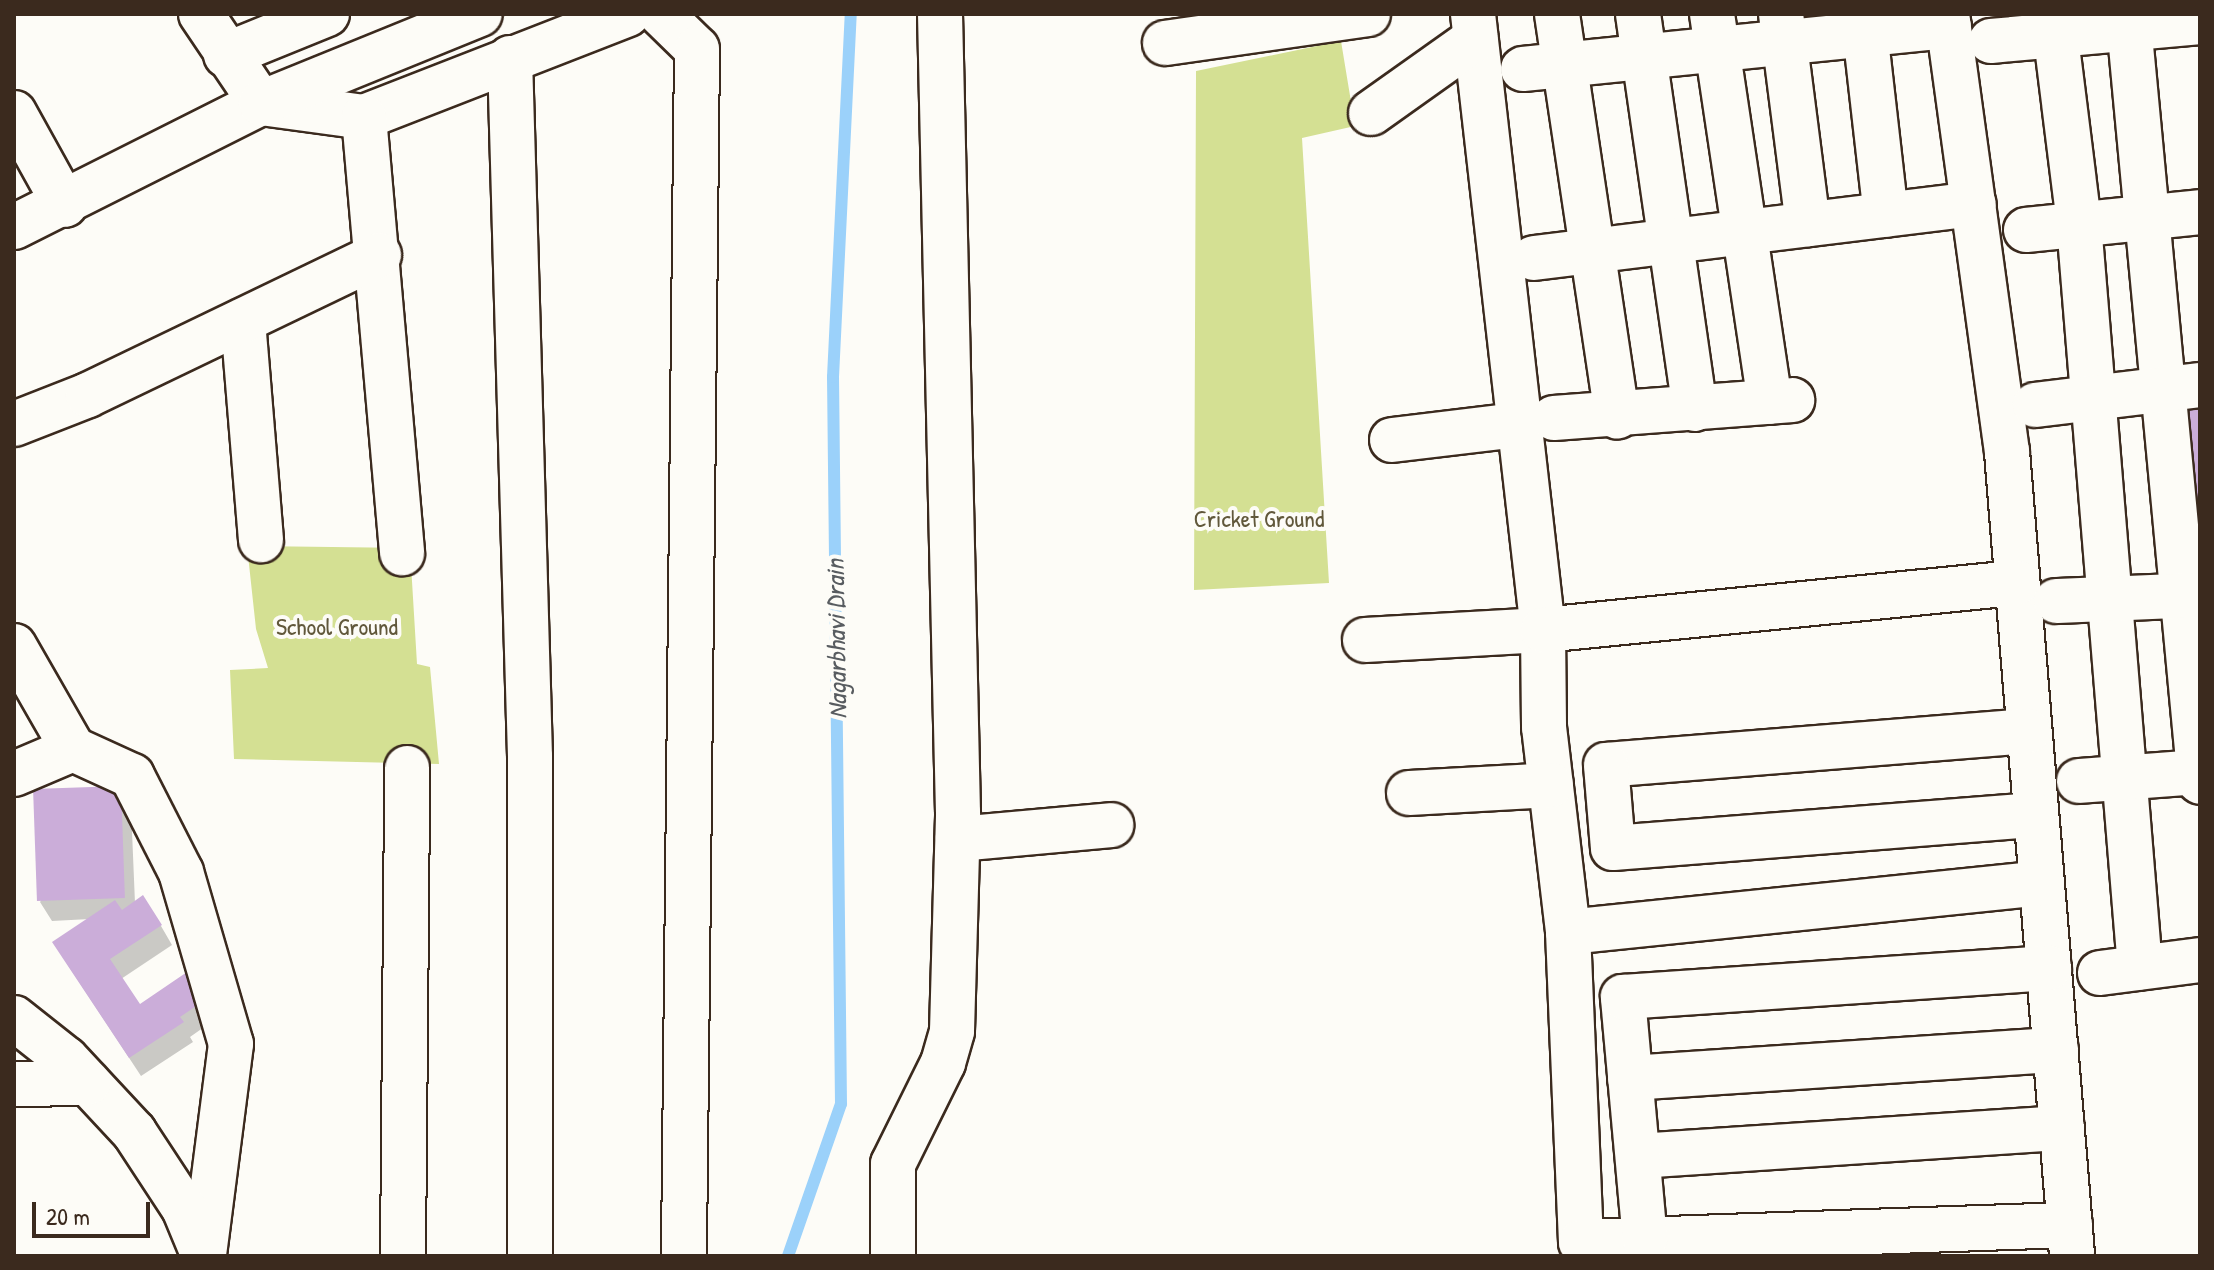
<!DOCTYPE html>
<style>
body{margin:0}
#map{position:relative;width:2214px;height:1270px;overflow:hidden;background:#fdfcf7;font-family:"Patrick Hand",sans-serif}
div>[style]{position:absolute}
.green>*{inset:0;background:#d4e093}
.shadow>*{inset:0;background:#0003}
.stream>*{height:12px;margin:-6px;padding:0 6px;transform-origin:6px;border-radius:6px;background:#9bd1fa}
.building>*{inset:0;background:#cbadd9;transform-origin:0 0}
.roads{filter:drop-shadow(2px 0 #3b2a1e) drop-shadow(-2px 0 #3b2a1e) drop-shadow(0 2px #3b2a1e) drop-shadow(0 -2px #3b2a1e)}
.minor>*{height:44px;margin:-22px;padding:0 22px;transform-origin:22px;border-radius:22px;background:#fdfcf7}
span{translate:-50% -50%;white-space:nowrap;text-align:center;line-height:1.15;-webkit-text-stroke:8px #fdfcf7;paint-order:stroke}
.park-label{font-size:24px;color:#61583b}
.water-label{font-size:26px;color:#585c60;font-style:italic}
.frame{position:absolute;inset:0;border:16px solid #3b2a1e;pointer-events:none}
.scale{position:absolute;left:32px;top:1202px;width:118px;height:36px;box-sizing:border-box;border:4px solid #3b2a1e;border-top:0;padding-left:10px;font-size:24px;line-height:28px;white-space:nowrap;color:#3b2a1e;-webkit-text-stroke:6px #fdfcf7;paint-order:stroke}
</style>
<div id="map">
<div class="green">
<i style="clip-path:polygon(1341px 41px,1355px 126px,1302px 138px,1329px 583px,1194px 590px,1196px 71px)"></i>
<i style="clip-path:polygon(247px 546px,410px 548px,417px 664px,430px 667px,439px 764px,234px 759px,230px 670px,268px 668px,256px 629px)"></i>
</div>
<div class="shadow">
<i style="clip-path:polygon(120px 788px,131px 807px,135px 903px,161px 926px,172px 945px,121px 979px,140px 1007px,189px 973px,217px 1018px,190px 1037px,193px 1042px,141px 1076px,66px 962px,90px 919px,52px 921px,40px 902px)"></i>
</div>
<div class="stream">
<i style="left:788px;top:1256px;width:161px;rotate:-70.8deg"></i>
<i style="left:841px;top:1104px;width:727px;rotate:-90.63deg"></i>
<i style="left:833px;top:377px;width:363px;rotate:-87.2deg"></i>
</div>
<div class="building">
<i style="clip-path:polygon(2200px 387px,2200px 557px,2174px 390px)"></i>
<i style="left:121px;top:786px;width:112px;height:88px;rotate:88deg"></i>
<i style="clip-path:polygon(143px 895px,162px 925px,110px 959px,140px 1004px,190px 970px,208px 998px,180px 1017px,184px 1022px,129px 1058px,52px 942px,115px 900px,122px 910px)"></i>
</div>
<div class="roads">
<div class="minor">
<i style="left:201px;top:14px;width:107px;rotate:56deg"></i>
<i style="left:261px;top:103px;width:104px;rotate:7.7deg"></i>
<i style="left:364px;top:117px;width:283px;rotate:-21.3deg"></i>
<i style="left:661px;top:14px;width:50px;rotate:44.2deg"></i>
<i style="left:697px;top:49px;width:1207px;rotate:90.62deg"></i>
<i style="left:1473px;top:14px;width:620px;rotate:83.52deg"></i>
<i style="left:1543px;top:630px;width:97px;rotate:89.4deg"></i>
<i style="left:1544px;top:727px;width:206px;rotate:83.3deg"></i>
<i style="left:1568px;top:932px;width:310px;rotate:87.6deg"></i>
<i style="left:1581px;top:1242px;width:489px;rotate:-2deg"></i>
<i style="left:1557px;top:14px;width:407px;rotate:81.5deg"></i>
<i style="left:1638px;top:14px;width:399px;rotate:81.8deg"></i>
<i style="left:1712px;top:14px;width:392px;rotate:81.5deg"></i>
<i style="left:1781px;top:14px;width:212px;rotate:82.7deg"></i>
<i style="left:1863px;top:14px;width:202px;rotate:83.5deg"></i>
<i style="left:1947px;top:14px;width:442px;rotate:82.2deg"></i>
<i style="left:2007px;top:452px;width:805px;rotate:85.37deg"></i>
<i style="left:2053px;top:14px;width:212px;rotate:82.9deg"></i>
<i style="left:2079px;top:224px;width:746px;rotate:85.31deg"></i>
<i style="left:2128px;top:14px;width:771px;rotate:84.64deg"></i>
<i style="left:1991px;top:41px;width:210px;rotate:-5.2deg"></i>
<i style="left:1165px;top:43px;width:205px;rotate:-8.1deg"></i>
<i style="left:226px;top:55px;width:109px;rotate:-22.1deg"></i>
<i style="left:510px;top:58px;width:699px;rotate:88.36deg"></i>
<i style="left:530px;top:757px;width:499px;rotate:90deg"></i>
<i style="left:1523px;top:69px;width:428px;rotate:-5.8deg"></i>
<i style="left:14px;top:113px;width:105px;rotate:61deg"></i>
<i style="left:1371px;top:113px;width:128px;rotate:-35.4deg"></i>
<i style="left:364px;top:117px;width:438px;rotate:85deg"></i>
<i style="left:14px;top:227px;width:276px;rotate:-26.7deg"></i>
<i style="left:261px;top:103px;width:236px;rotate:-22.1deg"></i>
<i style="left:2026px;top:230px;width:175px;rotate:-5.9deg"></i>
<i style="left:1534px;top:258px;width:443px;rotate:-7deg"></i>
<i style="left:243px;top:321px;width:220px;rotate:85.3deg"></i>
<i style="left:2035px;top:405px;width:166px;rotate:-6.9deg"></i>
<i style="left:1554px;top:418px;width:239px;rotate:-4.3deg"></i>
<i style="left:14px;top:424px;width:79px;rotate:-21.4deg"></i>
<i style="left:88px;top:395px;width:323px;rotate:-25.7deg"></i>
<i style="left:1392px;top:440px;width:127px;rotate:-6.8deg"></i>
<i style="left:2056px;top:601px;width:144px;rotate:-2.4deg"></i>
<i style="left:1365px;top:640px;width:178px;rotate:-3.2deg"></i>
<i style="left:1543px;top:630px;width:476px;rotate:-5.7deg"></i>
<i style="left:14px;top:646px;width:119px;rotate:60.2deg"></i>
<i style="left:73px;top:749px;width:65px;rotate:24.6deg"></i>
<i style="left:132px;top:776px;width:108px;rotate:63deg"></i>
<i style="left:181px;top:872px;width:179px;rotate:73.8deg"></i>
<i style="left:231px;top:1044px;width:214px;rotate:97.3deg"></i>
<i style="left:2028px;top:731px;width:423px;rotate:175.4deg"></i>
<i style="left:1606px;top:765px;width:83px;rotate:85.2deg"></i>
<i style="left:1613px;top:848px;width:423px;rotate:-4.5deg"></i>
<i style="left:14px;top:774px;width:64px;rotate:-23deg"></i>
<i style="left:2079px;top:781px;width:121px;rotate:-4.3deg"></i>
<i style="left:1409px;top:793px;width:142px;rotate:-3.2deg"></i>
<i style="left:958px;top:839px;width:154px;rotate:-5.2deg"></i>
<i style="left:1568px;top:932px;width:476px;rotate:-5.9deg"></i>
<i style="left:2100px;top:973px;width:101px;rotate:-7.4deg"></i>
<i style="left:14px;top:1018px;width:66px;rotate:38.3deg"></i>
<i style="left:66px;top:1059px;width:100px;rotate:47deg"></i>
<i style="left:134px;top:1132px;width:91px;rotate:56.7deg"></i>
<i style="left:184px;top:1208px;width:50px;rotate:67.6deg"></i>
<i style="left:1630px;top:1078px;width:427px;rotate:-3.8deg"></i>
<i style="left:14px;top:1084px;width:74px;rotate:-0.8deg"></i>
<i style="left:1638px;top:1156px;width:425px;rotate:-3.8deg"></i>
<i style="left:1645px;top:1240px;width:244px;rotate:-95.2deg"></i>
<i style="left:1623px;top:997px;width:427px;rotate:-3.9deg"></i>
<i style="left:403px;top:1256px;width:488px;rotate:-89.5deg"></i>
<i style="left:893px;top:1256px;width:92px;rotate:-90deg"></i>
<i style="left:893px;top:1164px;width:113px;rotate:-63.7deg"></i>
<i style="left:943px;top:1063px;width:33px;rotate:-74deg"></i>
<i style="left:952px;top:1031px;width:218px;rotate:-88.4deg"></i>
<i style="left:958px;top:813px;width:799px;rotate:-91.29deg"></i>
</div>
</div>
<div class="park-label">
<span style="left:1259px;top:519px">Cricket Ground</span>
<span style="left:337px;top:627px">School Ground</span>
</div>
<div class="water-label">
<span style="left:836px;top:639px;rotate:-91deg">Nagarbhavi Drain</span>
</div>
<div class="frame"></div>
<div class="scale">20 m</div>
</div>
